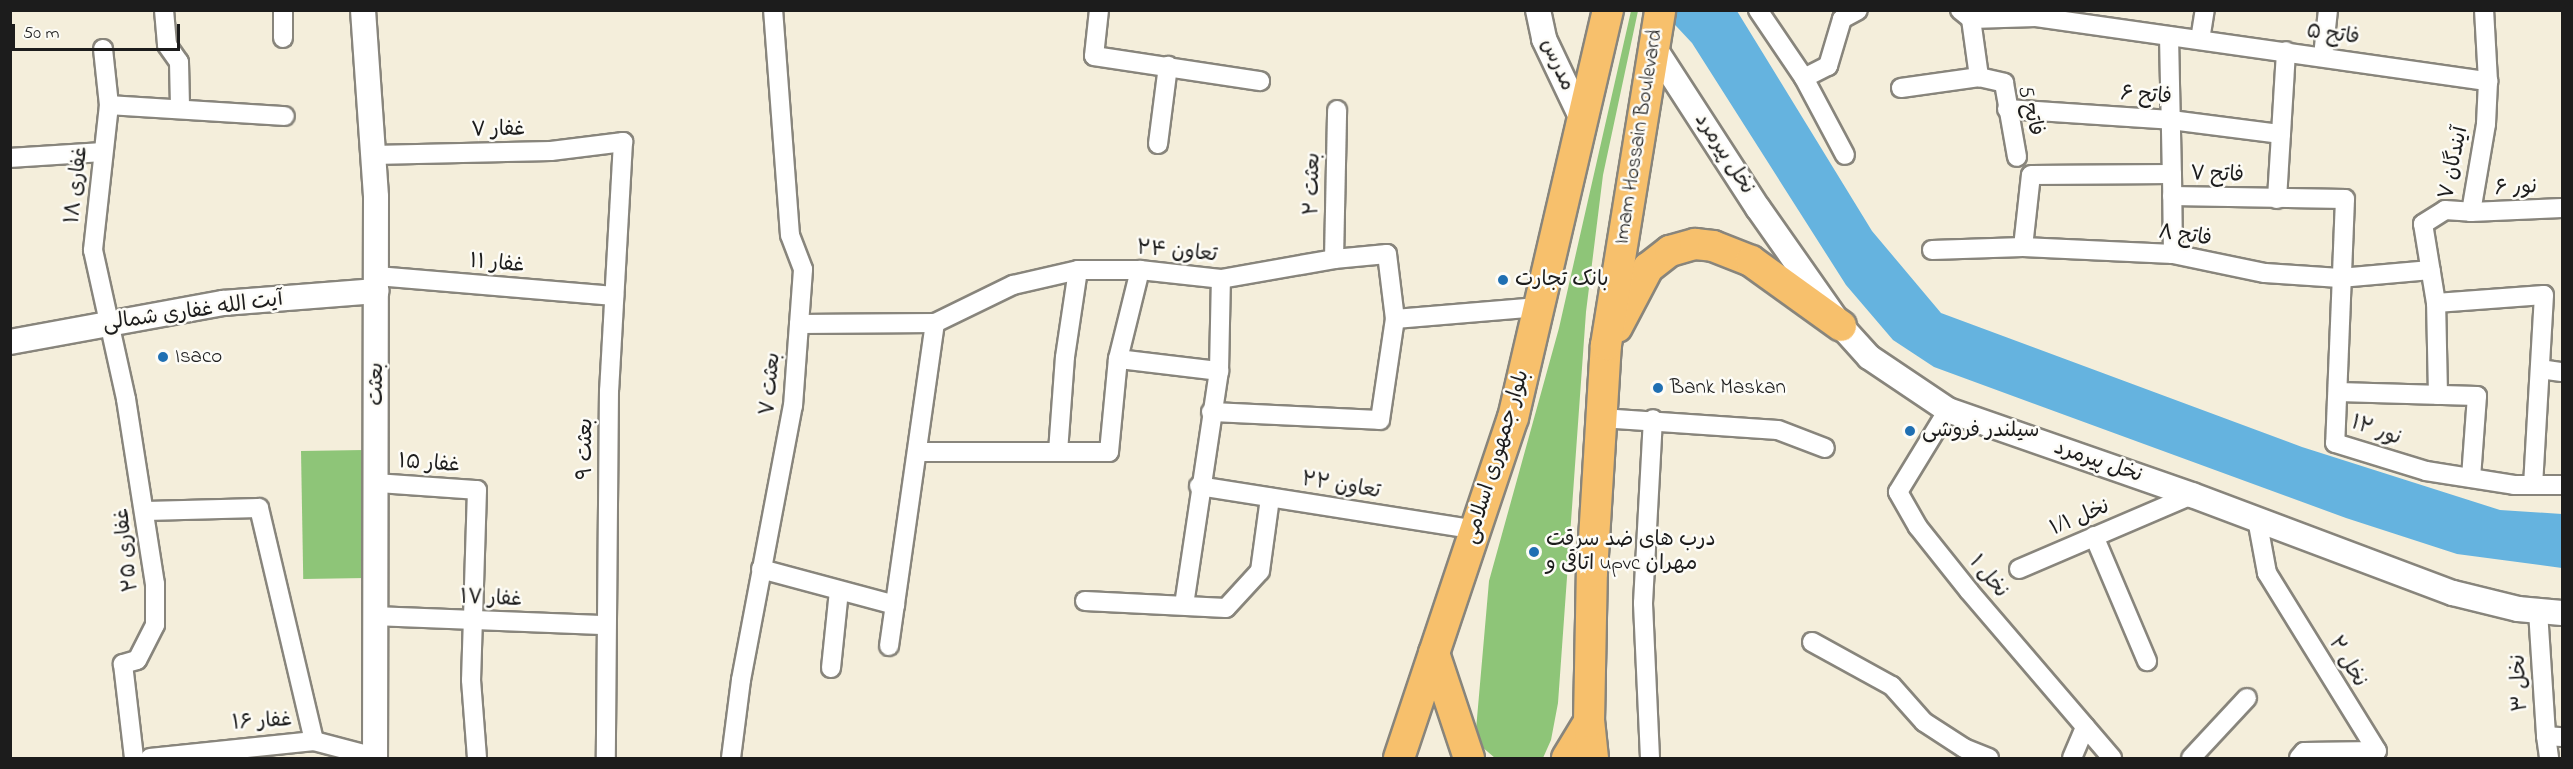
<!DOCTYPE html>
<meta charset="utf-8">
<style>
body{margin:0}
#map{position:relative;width:2573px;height:769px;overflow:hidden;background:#f4eedb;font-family:"Indie Flower","Playpen Sans Arabic",sans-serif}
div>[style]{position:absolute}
.green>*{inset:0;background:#8ec578;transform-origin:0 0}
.water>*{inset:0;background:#65b3df}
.roads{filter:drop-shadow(2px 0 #88857c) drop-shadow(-2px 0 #88857c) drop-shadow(0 2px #88857c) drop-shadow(0 -2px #88857c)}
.minor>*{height:18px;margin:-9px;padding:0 9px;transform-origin:9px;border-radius:9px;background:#fff}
.tertiary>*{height:24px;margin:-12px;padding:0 12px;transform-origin:12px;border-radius:12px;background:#fff}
.primary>*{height:30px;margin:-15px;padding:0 15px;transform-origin:15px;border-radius:15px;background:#f7c06c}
.dots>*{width:16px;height:16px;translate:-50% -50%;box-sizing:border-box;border:3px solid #fdfcf7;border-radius:50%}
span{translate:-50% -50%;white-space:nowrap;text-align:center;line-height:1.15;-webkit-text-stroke:5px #fdfcf7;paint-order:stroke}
.street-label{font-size:21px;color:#1c1c1c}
.poi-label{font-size:21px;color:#1c1c1c}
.left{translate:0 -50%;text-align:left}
.frame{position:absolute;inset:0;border:12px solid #1c1c1c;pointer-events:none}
.scale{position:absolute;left:12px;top:24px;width:168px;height:27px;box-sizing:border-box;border:3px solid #1c1c1c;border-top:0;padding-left:8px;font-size:18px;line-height:21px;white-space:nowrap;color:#1c1c1c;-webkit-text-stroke:4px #fdfcf7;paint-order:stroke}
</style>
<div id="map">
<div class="green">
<i style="clip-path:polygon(1631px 11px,1638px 11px,1603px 175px,1586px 312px,1558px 703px,1551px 740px,1543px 758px,1495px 758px,1475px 741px,1489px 581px,1559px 328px)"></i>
<i style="left:364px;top:450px;width:128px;height:63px;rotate:89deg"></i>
</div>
<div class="water">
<i style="clip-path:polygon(1662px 11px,1737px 11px,1872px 231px,1941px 313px,2302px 447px,2500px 510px,2562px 514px,2562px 568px,2457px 554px,2346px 518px,1934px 367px,1893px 340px,1846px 285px,1692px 43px)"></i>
</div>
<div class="roads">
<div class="minor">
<i style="left:164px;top:10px;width:35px;rotate:85deg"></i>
<i style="left:167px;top:45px;width:21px;rotate:55deg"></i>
<i style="left:179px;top:62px;width:45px;rotate:88.7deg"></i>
<i style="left:1099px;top:10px;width:46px;rotate:96.2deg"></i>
<i style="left:1094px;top:56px;width:168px;rotate:8.6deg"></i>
<i style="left:1758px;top:10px;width:82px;rotate:55.9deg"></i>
<i style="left:1804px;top:78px;width:87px;rotate:62deg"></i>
<i style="left:1960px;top:10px;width:14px;rotate:39deg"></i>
<i style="left:1971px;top:19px;width:65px;rotate:-1.8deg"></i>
<i style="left:2036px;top:17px;width:457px;rotate:8.1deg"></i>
<i style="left:1971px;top:19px;width:59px;rotate:82.1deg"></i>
<i style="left:1979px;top:77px;width:26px;rotate:13deg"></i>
<i style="left:2004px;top:83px;width:75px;rotate:80deg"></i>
<i style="left:2169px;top:36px;width:138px;rotate:88.8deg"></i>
<i style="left:283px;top:38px;width:28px;rotate:-90deg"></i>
<i style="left:2200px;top:40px;width:30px;rotate:-81deg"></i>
<i style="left:103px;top:49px;width:56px;rotate:83.9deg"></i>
<i style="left:109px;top:105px;width:146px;rotate:96.3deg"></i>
<i style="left:93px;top:250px;width:153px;rotate:77.5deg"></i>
<i style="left:126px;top:399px;width:187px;rotate:81.1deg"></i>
<i style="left:155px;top:584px;width:41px;rotate:90deg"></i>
<i style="left:155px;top:625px;width:39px;rotate:117deg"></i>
<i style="left:137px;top:660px;width:15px;rotate:164deg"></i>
<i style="left:123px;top:664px;width:95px;rotate:83.3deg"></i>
<i style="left:2323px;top:56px;width:46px;rotate:-83.8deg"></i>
<i style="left:1804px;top:78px;width:27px;rotate:-27deg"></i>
<i style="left:1828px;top:66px;width:49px;rotate:-73.4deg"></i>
<i style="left:1842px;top:19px;width:18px;rotate:-29deg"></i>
<i style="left:1901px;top:88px;width:79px;rotate:-8deg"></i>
<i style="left:109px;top:105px;width:176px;rotate:3.6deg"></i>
<i style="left:2007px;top:109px;width:164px;rotate:3.8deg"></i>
<i style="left:2171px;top:120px;width:111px;rotate:7.3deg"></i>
<i style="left:1158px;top:144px;width:79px;rotate:-82.7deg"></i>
<i style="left:373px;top:155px;width:178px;rotate:-1.3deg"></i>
<i style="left:551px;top:151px;width:73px;rotate:-7.1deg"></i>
<i style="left:623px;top:142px;width:248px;rotate:93.2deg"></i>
<i style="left:609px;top:390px;width:368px;rotate:90.5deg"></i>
<i style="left:10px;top:158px;width:92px;rotate:-3.7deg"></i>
<i style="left:2172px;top:196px;width:173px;rotate:1deg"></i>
<i style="left:2345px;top:199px;width:244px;rotate:92.3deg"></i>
<i style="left:2335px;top:443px;width:95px;rotate:17.1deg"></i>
<i style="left:2426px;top:471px;width:89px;rotate:9deg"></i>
<i style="left:2514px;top:485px;width:48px"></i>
<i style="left:2277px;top:199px;width:148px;rotate:-86.5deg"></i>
<i style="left:2471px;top:212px;width:91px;rotate:-2.5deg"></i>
<i style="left:2023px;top:247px;width:72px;rotate:-83.7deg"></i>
<i style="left:2031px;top:175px;width:141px;rotate:-0.4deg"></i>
<i style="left:2172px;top:174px;width:80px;rotate:89.3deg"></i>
<i style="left:1932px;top:250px;width:91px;rotate:-1.9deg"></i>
<i style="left:2023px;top:247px;width:150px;rotate:2.7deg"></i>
<i style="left:2173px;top:254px;width:94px;rotate:11.7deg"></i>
<i style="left:2265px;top:273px;width:75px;rotate:3.8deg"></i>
<i style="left:2340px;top:278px;width:91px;rotate:-5deg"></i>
<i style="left:1334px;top:259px;width:149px;rotate:-88.8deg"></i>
<i style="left:377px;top:276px;width:238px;rotate:4.8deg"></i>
<i style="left:2436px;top:303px;width:108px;rotate:-4.2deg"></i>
<i style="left:2544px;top:295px;width:188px;rotate:93.3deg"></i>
<i style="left:799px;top:324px;width:136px;rotate:-0.4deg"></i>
<i style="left:935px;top:323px;width:87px;rotate:-26deg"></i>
<i style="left:1013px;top:285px;width:67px;rotate:-13deg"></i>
<i style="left:1078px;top:270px;width:62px"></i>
<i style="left:1140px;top:270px;width:81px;rotate:6.3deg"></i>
<i style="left:1221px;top:279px;width:115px;rotate:-10deg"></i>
<i style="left:1334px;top:259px;width:53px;rotate:-5.4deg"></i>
<i style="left:1387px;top:254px;width:65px;rotate:83deg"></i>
<i style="left:1395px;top:319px;width:144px;rotate:-4.8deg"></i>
<i style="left:1118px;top:359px;width:102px;rotate:6.8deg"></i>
<i style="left:2540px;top:369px;width:22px;rotate:8deg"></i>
<i style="left:2338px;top:392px;width:139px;rotate:1.6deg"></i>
<i style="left:2477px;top:396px;width:82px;rotate:94.2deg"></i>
<i style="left:2438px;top:395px;width:92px;rotate:-91.2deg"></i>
<i style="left:2436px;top:303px;width:80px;rotate:-99.3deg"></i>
<i style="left:2423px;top:224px;width:26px;rotate:-32deg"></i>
<i style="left:2445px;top:210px;width:26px;rotate:4deg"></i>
<i style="left:2471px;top:212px;width:89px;rotate:-80.3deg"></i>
<i style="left:2486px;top:124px;width:43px;rotate:-87.3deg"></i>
<i style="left:2488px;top:81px;width:71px;rotate:-93.2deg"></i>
<i style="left:1948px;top:410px;width:96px;rotate:121.4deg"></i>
<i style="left:1898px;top:492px;width:40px;rotate:60.3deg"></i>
<i style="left:1918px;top:527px;width:82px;rotate:51.4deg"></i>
<i style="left:1969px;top:591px;width:220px;rotate:49.4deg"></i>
<i style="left:1211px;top:412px;width:169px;rotate:2.7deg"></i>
<i style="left:1380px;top:420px;width:102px;rotate:-81.6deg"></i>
<i style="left:1601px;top:418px;width:177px;rotate:3.9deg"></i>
<i style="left:1778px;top:430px;width:50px;rotate:21deg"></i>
<i style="left:918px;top:452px;width:191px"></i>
<i style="left:1109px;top:452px;width:93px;rotate:-84.5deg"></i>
<i style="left:1118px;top:359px;width:92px;rotate:-76.1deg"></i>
<i style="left:1058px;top:452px;width:95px;rotate:-85.8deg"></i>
<i style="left:1065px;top:357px;width:88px;rotate:-81.5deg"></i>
<i style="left:377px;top:483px;width:100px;rotate:4deg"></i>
<i style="left:477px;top:490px;width:190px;rotate:91.8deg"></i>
<i style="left:471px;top:680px;width:78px;rotate:85.6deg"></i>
<i style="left:1199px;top:486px;width:280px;rotate:9deg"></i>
<i style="left:146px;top:511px;width:113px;rotate:-1.5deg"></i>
<i style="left:259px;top:508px;width:239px;rotate:76.7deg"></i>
<i style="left:2257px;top:519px;width:55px;rotate:79.5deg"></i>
<i style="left:2267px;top:573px;width:209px;rotate:58.3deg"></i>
<i style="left:2377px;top:751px;width:73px;rotate:179.2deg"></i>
<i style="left:2304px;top:752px;width:8px;rotate:130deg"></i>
<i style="left:2094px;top:536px;width:136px;rotate:67deg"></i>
<i style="left:761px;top:569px;width:139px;rotate:15deg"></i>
<i style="left:2019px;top:569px;width:188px;rotate:-23.2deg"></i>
<i style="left:1085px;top:601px;width:141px;rotate:2.8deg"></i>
<i style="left:1226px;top:608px;width:50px;rotate:-47.4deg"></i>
<i style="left:1260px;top:571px;width:74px;rotate:-82.2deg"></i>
<i style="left:1184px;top:605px;width:237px;rotate:-81.5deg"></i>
<i style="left:1219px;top:371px;width:92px;rotate:-88.8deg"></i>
<i style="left:2538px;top:611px;width:125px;rotate:86.3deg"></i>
<i style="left:2546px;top:736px;width:16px;rotate:4deg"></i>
<i style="left:376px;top:616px;width:229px;rotate:2.3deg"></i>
<i style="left:1812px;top:642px;width:91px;rotate:28.8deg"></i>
<i style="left:1892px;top:686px;width:48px;rotate:48.4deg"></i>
<i style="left:1924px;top:722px;width:48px;rotate:33deg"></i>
<i style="left:1964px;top:748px;width:27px;rotate:22deg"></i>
<i style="left:889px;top:646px;width:326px;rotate:-81.9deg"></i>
<i style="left:831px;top:668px;width:78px;rotate:-84.1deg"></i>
<i style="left:2546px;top:736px;width:22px;rotate:82deg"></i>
<i style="left:150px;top:758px;width:165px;rotate:-5.9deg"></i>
<i style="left:314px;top:741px;width:63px;rotate:14.7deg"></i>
<i style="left:731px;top:758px;width:79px;rotate:-82.7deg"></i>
<i style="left:741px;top:680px;width:279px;rotate:-79.3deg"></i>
<i style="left:793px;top:406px;width:137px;rotate:-85.8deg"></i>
<i style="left:803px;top:269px;width:36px;rotate:-111deg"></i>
<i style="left:790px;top:235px;width:226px;rotate:-94.3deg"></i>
<i style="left:1650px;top:758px;width:155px;rotate:-92.6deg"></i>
<i style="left:1643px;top:603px;width:184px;rotate:-86.9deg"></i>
<i style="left:2072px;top:758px;width:34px;rotate:-67deg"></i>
<i style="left:2191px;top:758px;width:82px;rotate:-47deg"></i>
</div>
<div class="tertiary">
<i style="left:363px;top:10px;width:187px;rotate:86deg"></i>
<i style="left:376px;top:197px;width:561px;rotate:90.1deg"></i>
<i style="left:1538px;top:10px;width:30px;rotate:78deg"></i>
<i style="left:1544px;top:39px;width:86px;rotate:64.6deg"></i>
<i style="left:1653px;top:46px;width:193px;rotate:57.1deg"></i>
<i style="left:1758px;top:208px;width:144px;rotate:54.9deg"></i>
<i style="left:1841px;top:326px;width:42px;rotate:47.9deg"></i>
<i style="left:1869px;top:357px;width:95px;rotate:33.9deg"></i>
<i style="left:1948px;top:410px;width:258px;rotate:19.2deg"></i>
<i style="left:2192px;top:495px;width:279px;rotate:20.6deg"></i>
<i style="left:2453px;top:593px;width:67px;rotate:13.8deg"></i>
<i style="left:2518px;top:609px;width:44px;rotate:5.2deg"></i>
<i style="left:10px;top:342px;width:217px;rotate:-10.4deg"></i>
<i style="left:223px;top:303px;width:154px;rotate:-4.5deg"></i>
</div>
<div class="primary">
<i style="left:1617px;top:327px;width:67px;rotate:-62.3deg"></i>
<i style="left:1648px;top:268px;width:28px;rotate:-38deg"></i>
<i style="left:1670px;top:251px;width:26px;rotate:-16deg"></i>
<i style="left:1695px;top:244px;width:18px;rotate:6deg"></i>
<i style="left:1713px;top:246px;width:41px;rotate:21.5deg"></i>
<i style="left:1751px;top:261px;width:111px;rotate:35.8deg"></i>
<i style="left:1434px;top:653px;width:111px;rotate:71.6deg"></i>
<i style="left:1399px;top:758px;width:359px;rotate:-71.5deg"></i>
<i style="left:1513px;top:418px;width:419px;rotate:-76.9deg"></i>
<i style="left:1567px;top:758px;width:42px;rotate:-58.6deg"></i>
<i style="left:1593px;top:758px;width:36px;rotate:-96deg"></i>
<i style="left:1589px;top:722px;width:150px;rotate:-88.9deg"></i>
<i style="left:1592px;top:572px;width:227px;rotate:-86.5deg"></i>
<i style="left:1606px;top:345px;width:339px;rotate:-80.8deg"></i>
</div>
</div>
<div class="dots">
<i style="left:1503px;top:280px;background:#1f6fb2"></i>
<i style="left:163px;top:357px;background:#1f6fb2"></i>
<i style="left:1658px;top:388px;background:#1f6fb2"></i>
<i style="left:1910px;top:431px;background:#1f6fb2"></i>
<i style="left:1534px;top:552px;background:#1f6fb2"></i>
</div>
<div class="street-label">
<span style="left:2333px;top:35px;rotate:7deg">فاتح ۵</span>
<span style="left:1557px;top:65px;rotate:66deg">مدرس</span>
<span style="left:2146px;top:96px;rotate:4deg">فاتح ۶</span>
<span style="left:2030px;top:111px;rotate:76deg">فاتح 5</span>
<span style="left:498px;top:130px;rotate:-1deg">غفار ۷</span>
<span style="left:1639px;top:137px;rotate:-81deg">Imam Hossain Boulevard</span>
<span style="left:1724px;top:154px;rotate:57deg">نخل پیرمرد</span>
<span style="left:2454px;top:163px;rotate:-78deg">آیندگان ۷</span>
<span style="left:2217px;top:175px;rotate:2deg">فاتح ۷</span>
<span style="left:1313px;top:184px;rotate:-89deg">بعثت ۲</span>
<span style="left:77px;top:185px;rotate:-84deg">غفاری ۱۸</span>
<span style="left:2516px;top:188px;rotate:-3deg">نور ۶</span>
<span style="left:2185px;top:236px;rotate:8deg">فاتح ۸</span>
<span style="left:1177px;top:252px;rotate:5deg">تعاون ۲۴</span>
<span style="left:497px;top:264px;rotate:5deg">غفار ۱۱</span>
<span style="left:193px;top:312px;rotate:-8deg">آیت الله غفاری شمالی</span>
<span style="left:377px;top:384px;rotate:-90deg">بعثت</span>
<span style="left:771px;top:384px;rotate:-85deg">بعثت ۷</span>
<span style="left:2376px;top:431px;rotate:19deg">نور ۱۲</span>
<span style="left:586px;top:449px;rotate:-89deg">بعثت ۹</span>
<span style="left:1497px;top:457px;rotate:-73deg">بلوار جمهوری اسلامی</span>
<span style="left:2098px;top:462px;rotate:19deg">نخل پیرمرد</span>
<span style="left:429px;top:464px;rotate:4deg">غفار ۱۵</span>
<span style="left:1341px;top:486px;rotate:9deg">تعاون ۲۲</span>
<span style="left:2080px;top:518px;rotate:-23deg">نخل ۱/۱</span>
<span style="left:127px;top:550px;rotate:-97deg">غفاری ۲۵</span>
<span style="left:1988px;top:577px;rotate:50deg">نخل ۱</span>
<span style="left:491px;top:599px;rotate:2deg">غفار ۱۷</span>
<span style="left:2347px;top:662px;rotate:59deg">نخل ۲</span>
<span style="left:2520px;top:683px;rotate:-93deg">نخل ۳</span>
<span style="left:262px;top:722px;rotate:-4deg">غفار ۱۶</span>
</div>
<div class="poi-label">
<span class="left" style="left:1515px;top:280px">بانک تجارت</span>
<span class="left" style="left:175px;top:357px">Isaco</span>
<span class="left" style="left:1670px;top:388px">Bank Maskan</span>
<span class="left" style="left:1922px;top:431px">سیلندر فروشی</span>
<span class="left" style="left:1546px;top:552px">درب های ضد سرقت<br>اتاقی و upvc مهران</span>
</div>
<div class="frame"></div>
<div class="scale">50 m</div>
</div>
